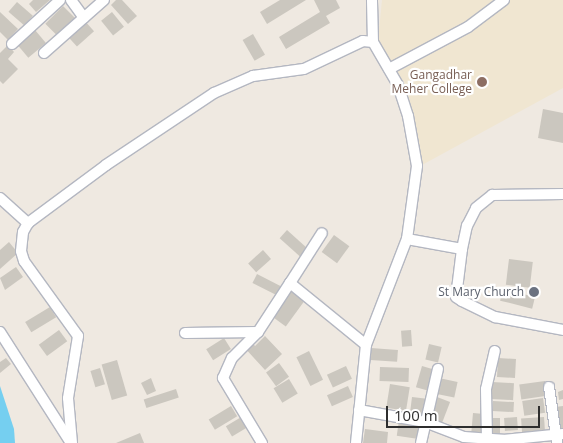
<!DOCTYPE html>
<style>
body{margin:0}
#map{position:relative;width:563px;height:443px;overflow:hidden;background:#efe9e1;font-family:"Open Sans",sans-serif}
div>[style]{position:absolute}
.education>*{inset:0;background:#f0e6d1}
.water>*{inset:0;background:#75cff0}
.building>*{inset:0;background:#cbc7bf;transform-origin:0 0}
.roads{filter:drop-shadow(1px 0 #b4b7c1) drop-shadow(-1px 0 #b4b7c1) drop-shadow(0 1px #b4b7c1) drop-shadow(0 -1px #b4b7c1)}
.street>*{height:10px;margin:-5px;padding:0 5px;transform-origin:5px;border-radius:5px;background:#fff}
.dots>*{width:14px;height:14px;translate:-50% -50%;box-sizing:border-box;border:2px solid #fff;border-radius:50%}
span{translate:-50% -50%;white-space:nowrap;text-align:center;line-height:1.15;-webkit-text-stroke:4.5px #fff;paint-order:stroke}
.education-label{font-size:12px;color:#785e54}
.right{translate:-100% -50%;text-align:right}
.worship-label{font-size:12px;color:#5b616d}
.scale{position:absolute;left:386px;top:406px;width:154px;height:22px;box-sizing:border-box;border:2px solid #2e2e2e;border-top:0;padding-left:6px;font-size:15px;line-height:18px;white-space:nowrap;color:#2e2e2e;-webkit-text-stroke:4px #fff;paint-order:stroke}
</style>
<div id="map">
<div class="education">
<i style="clip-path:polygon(382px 0,563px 0,563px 88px,422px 165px,399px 77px,378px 40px)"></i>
</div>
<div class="water">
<i style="clip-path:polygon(0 386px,14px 429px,15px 443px,0 443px)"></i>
</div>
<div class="building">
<i style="clip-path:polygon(33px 0,50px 0,36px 12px,29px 4px)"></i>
<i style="clip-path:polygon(116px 0,122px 0,137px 16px,128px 24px,111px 5px)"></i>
<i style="clip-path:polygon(280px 0,306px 0,267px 24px,260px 12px)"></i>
<i style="clip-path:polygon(314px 0,336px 0,340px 8px,326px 16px,330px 23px,286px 49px,279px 37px,320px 12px)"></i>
<i style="left:17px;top:2px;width:21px;height:13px;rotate:41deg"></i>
<i style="left:63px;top:6px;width:17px;height:25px;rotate:45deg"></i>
<i style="clip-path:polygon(0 12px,18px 29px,8px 40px,0 32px)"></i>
<i style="left:112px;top:12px;width:19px;height:14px;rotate:51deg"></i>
<i style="left:84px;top:20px;width:15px;height:23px;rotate:48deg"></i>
<i style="left:35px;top:30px;width:17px;height:23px;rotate:50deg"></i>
<i style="left:253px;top:34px;width:24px;height:12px;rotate:60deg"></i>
<i style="clip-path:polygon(8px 45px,14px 52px,8px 59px,18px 69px,3px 84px,0 81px,0 53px)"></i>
<i style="clip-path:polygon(543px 109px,563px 113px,563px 143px,538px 138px)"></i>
<i style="left:287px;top:230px;width:28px;height:11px;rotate:42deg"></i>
<i style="left:334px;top:235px;width:19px;height:21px;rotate:36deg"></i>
<i style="clip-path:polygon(9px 242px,18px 253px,0 269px,0 250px)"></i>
<i style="left:263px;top:250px;width:12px;height:20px;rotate:48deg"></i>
<i style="left:509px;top:259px;width:24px;height:26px;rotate:7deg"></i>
<i style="clip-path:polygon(16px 267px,23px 277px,5px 290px,0 278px)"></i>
<i style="left:257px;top:274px;width:29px;height:10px;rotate:27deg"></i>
<i style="left:291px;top:287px;width:19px;height:35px;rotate:36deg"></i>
<i style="left:503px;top:289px;width:33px;height:12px;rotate:14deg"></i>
<i style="left:50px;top:307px;width:12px;height:29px;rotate:59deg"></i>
<i style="left:59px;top:330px;width:14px;height:25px;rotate:54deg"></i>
<i style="left:411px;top:330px;width:16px;height:10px;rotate:86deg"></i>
<i style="clip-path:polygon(265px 336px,282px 354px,265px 370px,244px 347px,251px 341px,255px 346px)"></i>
<i style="left:224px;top:338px;width:13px;height:21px;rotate:58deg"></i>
<i style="left:429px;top:344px;width:13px;height:16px;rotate:13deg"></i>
<i style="left:371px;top:348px;width:27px;height:12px;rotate:4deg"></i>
<i style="left:309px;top:351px;width:32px;height:14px;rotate:64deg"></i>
<i style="clip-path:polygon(6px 358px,11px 364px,0 373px,0 362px)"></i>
<i style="left:498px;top:358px;width:18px;height:19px;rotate:3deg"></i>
<i style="left:117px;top:360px;width:37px;height:16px;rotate:74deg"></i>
<i style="left:279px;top:363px;width:17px;height:16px;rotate:54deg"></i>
<i style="left:346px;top:366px;width:14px;height:21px;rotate:65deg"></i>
<i style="left:422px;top:366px;width:15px;height:22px;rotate:16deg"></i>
<i style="left:380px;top:367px;width:29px;height:14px;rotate:2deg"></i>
<i style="left:100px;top:368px;width:17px;height:10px;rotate:73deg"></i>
<i style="clip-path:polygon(151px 378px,156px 391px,147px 395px,141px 383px)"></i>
<i style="left:439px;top:378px;width:19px;height:16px;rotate:12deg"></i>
<i style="left:289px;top:379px;width:17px;height:18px;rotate:59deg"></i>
<i style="left:545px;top:381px;width:15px;height:26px;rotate:82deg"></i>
<i style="left:492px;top:382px;width:22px;height:17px;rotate:3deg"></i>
<i style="left:390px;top:384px;width:20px;height:24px;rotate:9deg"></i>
<i style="left:348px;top:386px;width:12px;height:23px;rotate:66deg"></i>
<i style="left:176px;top:389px;width:9px;height:34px;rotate:72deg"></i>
<i style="clip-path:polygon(563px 390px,563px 399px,559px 400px,558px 392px)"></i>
<i style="left:412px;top:397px;width:17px;height:19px;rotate:7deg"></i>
<i style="left:437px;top:397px;width:14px;height:23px;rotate:21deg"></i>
<i style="left:543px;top:398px;width:15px;height:21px;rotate:82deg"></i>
<i style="left:493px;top:401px;width:21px;height:10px;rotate:3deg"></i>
<i style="left:231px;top:406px;width:12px;height:26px;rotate:59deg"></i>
<i style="clip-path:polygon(563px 406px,563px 430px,558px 430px,555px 407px)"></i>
<i style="left:473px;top:413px;width:11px;height:22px;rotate:5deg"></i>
<i style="left:243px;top:416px;width:12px;height:20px;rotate:59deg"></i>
<i style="left:517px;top:417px;width:13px;height:13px;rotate:86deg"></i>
<i style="left:544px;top:417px;width:16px;height:23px;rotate:86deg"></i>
<i style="clip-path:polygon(489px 418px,500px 418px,500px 434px,490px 435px)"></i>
<i style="left:399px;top:420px;width:22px;height:16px;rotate:8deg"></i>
<i style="clip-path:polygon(365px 429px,388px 432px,387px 443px,363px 443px)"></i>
<i style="clip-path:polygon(140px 433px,144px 443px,116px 443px)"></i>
</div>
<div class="roads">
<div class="street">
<i style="left:71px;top:0;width:22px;rotate:54deg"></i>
<i style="left:12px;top:44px;width:65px;rotate:-42.5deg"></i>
<i style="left:44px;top:53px;width:80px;rotate:-41.5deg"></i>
<i style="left:389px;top:69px;width:89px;rotate:-28deg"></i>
<i style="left:468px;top:27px;width:45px;rotate:-36.9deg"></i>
<i style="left:0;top:198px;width:38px;rotate:42deg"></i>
<i style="left:407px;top:239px;width:56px;rotate:10.3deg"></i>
<i style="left:462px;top:249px;width:24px;rotate:-78deg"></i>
<i style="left:467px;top:226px;width:20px;rotate:-63deg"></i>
<i style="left:476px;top:208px;width:21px;rotate:-39deg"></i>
<i style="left:492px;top:195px;width:71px;rotate:-0.8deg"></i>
<i style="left:462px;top:249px;width:48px;rotate:97.1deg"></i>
<i style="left:456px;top:297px;width:7px;rotate:34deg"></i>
<i style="left:462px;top:301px;width:37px;rotate:26deg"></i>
<i style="left:495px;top:317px;width:69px;rotate:10.8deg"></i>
<i style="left:290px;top:283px;width:59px;rotate:-57.4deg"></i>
<i style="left:0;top:332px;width:132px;rotate:57.4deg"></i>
<i style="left:185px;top:333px;width:73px;rotate:-0.8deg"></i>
<i style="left:549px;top:387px;width:57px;rotate:81.9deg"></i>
<i style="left:359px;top:410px;width:67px;rotate:10.3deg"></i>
<i style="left:425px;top:422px;width:42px;rotate:21deg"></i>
<i style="left:464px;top:437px;width:39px;rotate:4deg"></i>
<i style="left:503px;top:440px;width:60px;rotate:-5.7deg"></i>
<i style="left:487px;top:438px;width:49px;rotate:-91.2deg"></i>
<i style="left:486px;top:389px;width:39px;rotate:-77deg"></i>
<i style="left:72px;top:443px;width:45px;rotate:-95.1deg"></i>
<i style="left:68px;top:398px;width:63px;rotate:-80.8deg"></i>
<i style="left:78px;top:336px;width:92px;rotate:-125.8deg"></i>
<i style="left:24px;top:261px;width:10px;rotate:-107deg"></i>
<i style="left:21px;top:251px;width:19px;rotate:-84deg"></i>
<i style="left:23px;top:232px;width:10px;rotate:-61deg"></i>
<i style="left:28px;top:223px;width:97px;rotate:-36.6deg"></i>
<i style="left:106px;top:165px;width:130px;rotate:-33.7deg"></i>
<i style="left:214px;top:93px;width:43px;rotate:-23.6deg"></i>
<i style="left:253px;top:76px;width:51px;rotate:-7.8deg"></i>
<i style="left:304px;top:69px;width:65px;rotate:-25.4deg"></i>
<i style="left:363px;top:41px;width:10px;rotate:6deg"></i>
<i style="left:262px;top:443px;width:76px;rotate:-121deg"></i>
<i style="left:223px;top:378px;width:22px;rotate:-66deg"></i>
<i style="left:232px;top:358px;width:37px;rotate:-45deg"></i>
<i style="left:258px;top:332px;width:59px;rotate:-56.9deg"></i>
<i style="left:290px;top:283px;width:98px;rotate:39.2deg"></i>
<i style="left:356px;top:443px;width:99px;rotate:-84.2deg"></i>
<i style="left:366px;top:345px;width:114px;rotate:-68.9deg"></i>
<i style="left:407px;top:239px;width:74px;rotate:-82.2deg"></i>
<i style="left:417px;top:166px;width:51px;rotate:-100.2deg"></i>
<i style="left:408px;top:116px;width:33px;rotate:-108deg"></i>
<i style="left:398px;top:85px;width:50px;rotate:-120.2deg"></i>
<i style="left:373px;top:42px;width:42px;rotate:-91.4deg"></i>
<i style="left:421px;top:443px;width:76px;rotate:-77.1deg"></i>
</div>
</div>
<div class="dots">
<i style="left:482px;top:82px;background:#8d6e63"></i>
<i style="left:534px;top:292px;background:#6b7280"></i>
</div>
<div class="education-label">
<span class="right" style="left:472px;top:82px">Gangadhar<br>Meher College</span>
</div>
<div class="worship-label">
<span class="right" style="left:524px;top:292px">St Mary Church</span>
</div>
<div class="scale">100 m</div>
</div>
